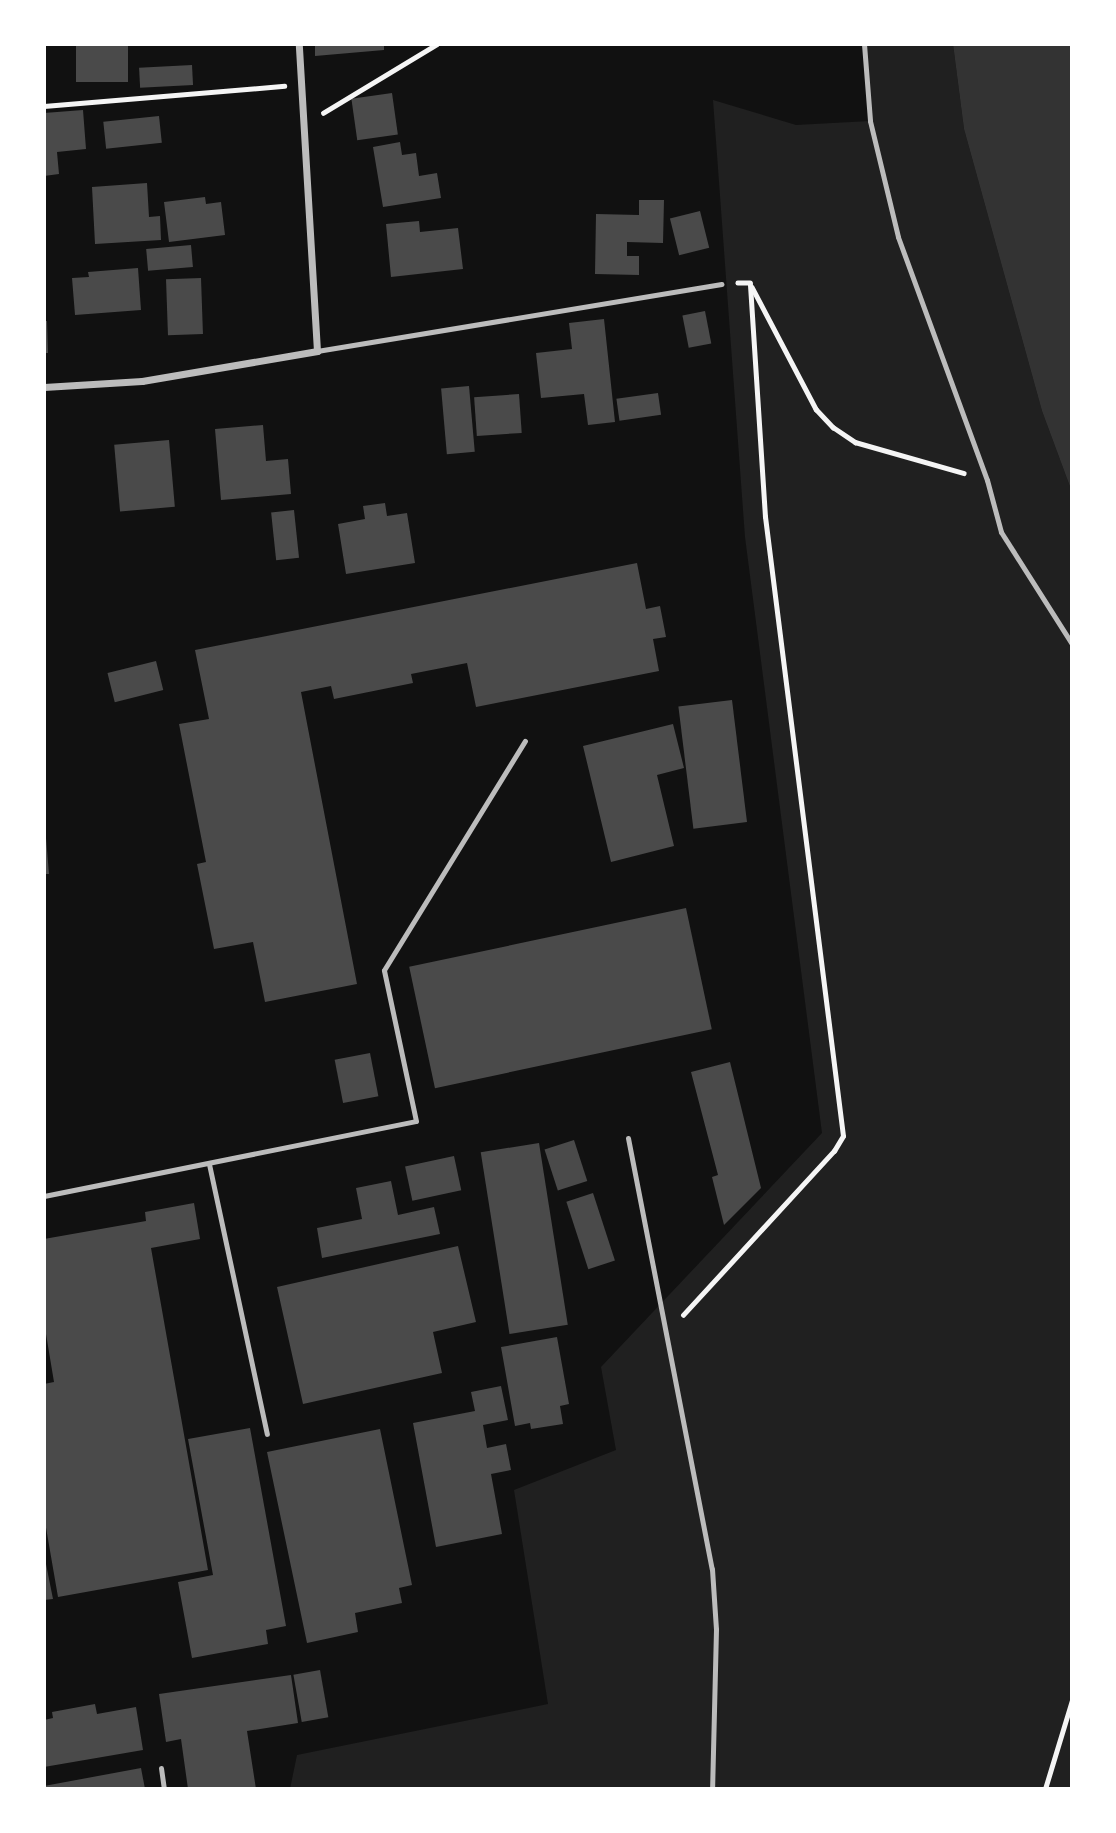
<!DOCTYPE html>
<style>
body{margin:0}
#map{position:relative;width:1116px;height:1833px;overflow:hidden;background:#111;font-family:Helvetica,sans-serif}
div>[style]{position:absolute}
.green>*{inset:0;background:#202020}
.water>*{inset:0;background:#333}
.building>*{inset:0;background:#4a4a4a;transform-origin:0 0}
.path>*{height:4.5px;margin:-2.25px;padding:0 2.25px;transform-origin:2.25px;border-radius:2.25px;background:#f5f5f5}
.service>*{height:5px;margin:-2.5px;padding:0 2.5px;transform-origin:2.5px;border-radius:2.5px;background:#bcbcbc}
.minor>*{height:7px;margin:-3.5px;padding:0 3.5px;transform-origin:3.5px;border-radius:3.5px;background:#bcbcbc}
span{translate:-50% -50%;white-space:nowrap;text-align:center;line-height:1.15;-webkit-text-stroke:6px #fff;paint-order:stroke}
.frame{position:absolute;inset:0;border:46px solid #fff;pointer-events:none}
</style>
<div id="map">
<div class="green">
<i style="clip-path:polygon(864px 44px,953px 44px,964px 129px,1042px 411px,1072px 492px,1072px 1789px,290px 1789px,297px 1755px,548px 1704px,514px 1490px,616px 1450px,601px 1367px,822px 1133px,745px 537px,713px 100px,796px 125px,870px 121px)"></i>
</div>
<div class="water">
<i style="clip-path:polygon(953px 44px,1072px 44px,1072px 492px,1042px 411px,964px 129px)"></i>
</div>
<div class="building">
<i style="left:76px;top:44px;width:52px;height:38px"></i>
<i style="clip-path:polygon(315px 44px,384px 44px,384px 50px,315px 56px)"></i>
<i style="left:192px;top:65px;width:20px;height:53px;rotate:87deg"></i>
<i style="left:392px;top:93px;width:42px;height:41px;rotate:82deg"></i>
<i style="clip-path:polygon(83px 110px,86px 149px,57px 152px,59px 174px,44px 176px,44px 113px)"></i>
<i style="left:159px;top:116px;width:27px;height:56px;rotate:84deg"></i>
<i style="clip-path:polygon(400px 142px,402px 155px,416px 153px,419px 176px,437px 173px,441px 198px,383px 207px,373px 147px)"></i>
<i style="clip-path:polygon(147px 183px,149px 217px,160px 216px,161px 240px,95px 244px,92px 187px)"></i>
<i style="clip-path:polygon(205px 197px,206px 204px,221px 202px,225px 235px,169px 242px,164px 202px)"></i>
<i style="clip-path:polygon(639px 200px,664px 200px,663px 243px,627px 242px,627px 256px,639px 256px,639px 275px,595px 274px,596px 214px,639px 215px)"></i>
<i style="left:700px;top:211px;width:38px;height:31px;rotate:76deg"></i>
<i style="clip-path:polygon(419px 221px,420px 232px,458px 228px,463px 269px,391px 277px,386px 224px)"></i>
<i style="left:191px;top:245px;width:22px;height:45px;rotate:85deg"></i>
<i style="clip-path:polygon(138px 268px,141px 310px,75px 315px,72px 278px,89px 277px,88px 272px)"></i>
<i style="left:201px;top:278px;width:56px;height:35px;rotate:88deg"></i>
<i style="left:705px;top:311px;width:33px;height:23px;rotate:79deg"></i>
<i style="clip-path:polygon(604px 319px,615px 422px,588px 425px,584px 394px,541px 398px,536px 353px,572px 349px,569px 323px)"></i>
<i style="clip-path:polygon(44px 321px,47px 321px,48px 353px,44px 353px)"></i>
<i style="left:469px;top:386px;width:66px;height:28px;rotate:85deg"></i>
<i style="left:658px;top:393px;width:22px;height:42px;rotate:82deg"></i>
<i style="left:519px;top:394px;width:39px;height:45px;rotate:86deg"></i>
<i style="clip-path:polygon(263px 425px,266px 461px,288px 459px,291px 494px,221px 500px,215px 429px)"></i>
<i style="left:169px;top:440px;width:67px;height:55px;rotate:85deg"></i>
<i style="clip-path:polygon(385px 503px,387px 516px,407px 513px,415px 563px,346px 574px,338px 524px,365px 519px,363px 506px)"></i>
<i style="left:294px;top:510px;width:48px;height:23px;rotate:84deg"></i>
<i style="clip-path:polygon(637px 563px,646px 609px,660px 606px,666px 637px,653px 639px,659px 671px,476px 707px,467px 663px,411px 674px,413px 683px,334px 699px,331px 686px,301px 692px,357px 984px,265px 1002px,253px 942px,214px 949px,197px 864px,206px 862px,179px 724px,209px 719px,195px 650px)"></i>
<i style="left:156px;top:661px;width:30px;height:50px;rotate:76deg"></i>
<i style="left:732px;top:700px;width:123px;height:54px;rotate:83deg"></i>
<i style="clip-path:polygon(673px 724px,684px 768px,657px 775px,674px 846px,611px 862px,583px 746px)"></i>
<i style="clip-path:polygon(46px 838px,49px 874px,44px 874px,44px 839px)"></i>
<i style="left:686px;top:908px;width:124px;height:283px;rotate:78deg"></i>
<i style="left:370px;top:1053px;width:44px;height:36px;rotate:79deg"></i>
<i style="clip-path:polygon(730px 1062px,761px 1188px,724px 1225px,712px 1177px,718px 1175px,691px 1072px)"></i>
<i style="left:574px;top:1140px;width:43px;height:31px;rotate:72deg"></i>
<i style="left:539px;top:1143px;width:184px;height:59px;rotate:81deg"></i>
<i style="left:454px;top:1156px;width:35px;height:50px;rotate:78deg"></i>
<i style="clip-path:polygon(391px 1181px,398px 1215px,434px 1207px,440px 1234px,322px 1258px,317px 1228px,362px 1219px,356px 1188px)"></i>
<i style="left:593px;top:1193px;width:71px;height:28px;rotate:72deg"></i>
<i style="clip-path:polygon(194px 1203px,200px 1239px,151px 1248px,208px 1570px,58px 1597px,44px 1516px,44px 1384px,54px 1382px,44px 1322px,44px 1239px,146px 1221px,145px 1212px)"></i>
<i style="clip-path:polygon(458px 1246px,476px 1322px,433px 1332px,442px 1373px,303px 1404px,277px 1287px)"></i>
<i style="clip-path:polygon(557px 1337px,569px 1404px,560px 1406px,563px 1424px,531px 1429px,530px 1423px,515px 1426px,501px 1347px)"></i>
<i style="clip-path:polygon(501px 1386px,508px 1420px,483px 1425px,487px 1448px,506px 1444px,511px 1470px,491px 1474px,502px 1534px,436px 1547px,413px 1423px,475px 1411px,471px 1392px)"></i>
<i style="clip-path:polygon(250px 1428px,286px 1626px,266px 1630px,268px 1644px,192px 1658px,178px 1582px,213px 1575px,188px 1439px)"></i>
<i style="clip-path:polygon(380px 1429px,412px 1585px,399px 1588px,402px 1603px,355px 1613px,358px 1632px,307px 1643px,267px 1452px)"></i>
<i style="clip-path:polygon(44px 1554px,53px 1599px,44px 1600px)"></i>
<i style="left:320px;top:1670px;width:48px;height:27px;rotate:80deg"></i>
<i style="clip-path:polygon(291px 1675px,298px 1723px,247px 1731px,256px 1789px,188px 1789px,181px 1739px,166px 1742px,159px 1694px)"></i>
<i style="clip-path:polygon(95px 1704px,97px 1714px,136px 1707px,143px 1750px,44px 1767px,44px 1720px,53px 1718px,52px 1712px)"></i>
<i style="clip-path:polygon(141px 1768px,145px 1789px,44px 1789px,44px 1786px)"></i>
</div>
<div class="path">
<i style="left:44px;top:106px;width:241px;rotate:-4.8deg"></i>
<i style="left:323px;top:113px;width:133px;rotate:-31.2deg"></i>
<i style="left:752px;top:287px;width:138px;rotate:62.3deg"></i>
<i style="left:816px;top:409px;width:25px;rotate:47deg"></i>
<i style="left:833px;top:427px;width:27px;rotate:34deg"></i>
<i style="left:855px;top:442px;width:113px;rotate:15.9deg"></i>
<i style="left:683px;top:1315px;width:223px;rotate:-47.4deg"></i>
<i style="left:834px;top:1151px;width:17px;rotate:-59deg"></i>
<i style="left:843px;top:1136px;width:624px;rotate:-97.18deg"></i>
<i style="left:765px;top:517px;width:234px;rotate:-93.7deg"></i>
<i style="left:750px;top:283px;width:12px;rotate:180deg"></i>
<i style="left:1045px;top:1789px;width:93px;rotate:-73.1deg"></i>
</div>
<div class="service">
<i style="left:864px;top:44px;width:77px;rotate:85.5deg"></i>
<i style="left:870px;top:121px;width:119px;rotate:76.4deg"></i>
<i style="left:898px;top:237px;width:259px;rotate:69.9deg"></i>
<i style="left:987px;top:480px;width:54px;rotate:74.9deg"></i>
<i style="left:1001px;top:532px;width:133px;rotate:57.6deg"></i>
<i style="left:317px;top:351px;width:410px;rotate:-9.4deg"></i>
<i style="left:628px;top:1138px;width:439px;rotate:79deg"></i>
<i style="left:712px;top:1569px;width:60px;rotate:86.2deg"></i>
<i style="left:716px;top:1629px;width:160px;rotate:91.4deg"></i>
<i style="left:209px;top:1164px;width:276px;rotate:77.9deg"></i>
<i style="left:44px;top:1196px;width:379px;rotate:-11.4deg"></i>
<i style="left:416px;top:1121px;width:154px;rotate:-102deg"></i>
<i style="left:384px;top:970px;width:269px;rotate:-58.4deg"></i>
<i style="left:161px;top:1768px;width:21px;rotate:82deg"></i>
</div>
<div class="minor">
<i style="left:44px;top:387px;width:98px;rotate:-3.5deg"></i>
<i style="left:142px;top:381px;width:178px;rotate:-9.7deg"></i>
<i style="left:317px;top:351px;width:308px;rotate:-93.4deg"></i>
</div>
<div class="frame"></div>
</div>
